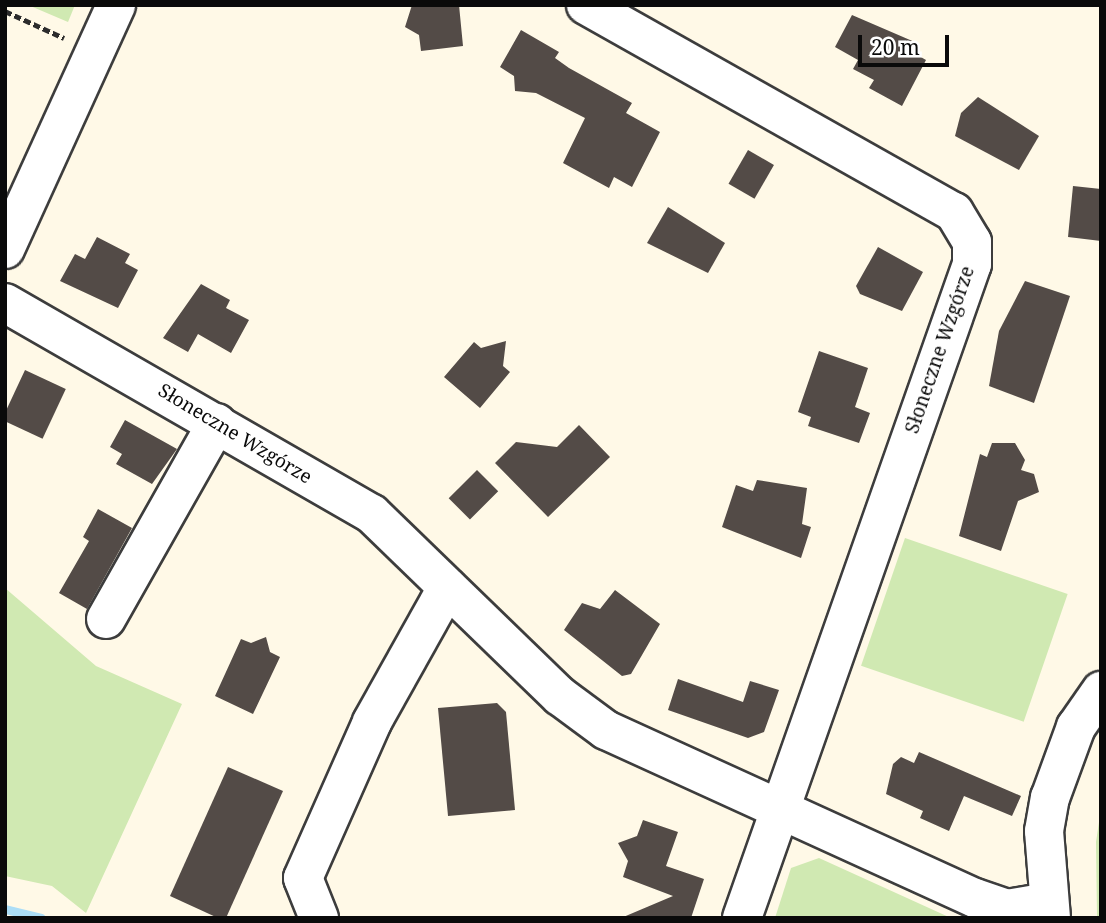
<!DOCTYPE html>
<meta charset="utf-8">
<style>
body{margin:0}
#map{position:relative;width:1106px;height:923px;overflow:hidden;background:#fff9e7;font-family:"Noto Serif",serif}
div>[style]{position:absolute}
.green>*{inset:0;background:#d0e9b2;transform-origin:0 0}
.stream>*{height:9px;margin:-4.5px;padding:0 4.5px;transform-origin:4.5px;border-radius:4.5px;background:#acdef7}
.building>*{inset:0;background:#534b47;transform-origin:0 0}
.path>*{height:4.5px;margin-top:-2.25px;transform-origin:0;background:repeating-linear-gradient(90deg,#2c2c2c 0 7px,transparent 0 10.5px)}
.roads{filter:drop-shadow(2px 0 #3d3d3d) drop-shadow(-2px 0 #3d3d3d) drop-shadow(0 2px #3d3d3d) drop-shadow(0 -2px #3d3d3d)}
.minor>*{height:38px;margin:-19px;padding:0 19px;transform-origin:19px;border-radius:19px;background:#fff}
span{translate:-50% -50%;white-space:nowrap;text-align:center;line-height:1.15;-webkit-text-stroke:7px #fff;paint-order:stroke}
.street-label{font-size:19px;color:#0a0a0a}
.frame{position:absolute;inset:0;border:7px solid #0a0a0a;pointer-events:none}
.scale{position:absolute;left:858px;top:35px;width:91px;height:32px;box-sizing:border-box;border:4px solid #0a0a0a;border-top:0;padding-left:9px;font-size:21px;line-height:24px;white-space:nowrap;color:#0a0a0a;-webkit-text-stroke:5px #fff;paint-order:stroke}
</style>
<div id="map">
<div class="green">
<i style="clip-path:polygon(28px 5px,75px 5px,68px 22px)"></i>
<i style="left:905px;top:538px;width:172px;height:135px;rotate:19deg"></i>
<i style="clip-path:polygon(5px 588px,96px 666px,182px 704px,86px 913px,52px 886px,5px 876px)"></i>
<i style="clip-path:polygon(1101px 809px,1101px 918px,1097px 918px,1096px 842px)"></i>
<i style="clip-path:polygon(819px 858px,951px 918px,775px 918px,791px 868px)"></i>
</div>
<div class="stream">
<i style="left:5px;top:909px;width:37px;rotate:14deg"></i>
</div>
<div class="building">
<i style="clip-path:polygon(412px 5px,459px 5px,463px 46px,421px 51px,419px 35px,405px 27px)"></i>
<i style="clip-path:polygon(852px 15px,917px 43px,912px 52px,926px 60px,902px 106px,869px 88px,874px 80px,853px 69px,858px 60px,835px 47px)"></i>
<i style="clip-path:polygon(521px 30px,559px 52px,555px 58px,569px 68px,632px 103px,626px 113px,660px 132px,632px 187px,614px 177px,609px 188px,563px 163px,585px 118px,536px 93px,515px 91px,514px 76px,500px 67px)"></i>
<i style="clip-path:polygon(978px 97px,1039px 136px,1019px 170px,955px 136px,961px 113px)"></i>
<i style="left:748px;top:150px;width:30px;height:39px;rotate:30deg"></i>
<i style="clip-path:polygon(1073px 186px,1101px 189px,1101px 241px,1068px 237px)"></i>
<i style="clip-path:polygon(668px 207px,725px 243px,708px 273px,647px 243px)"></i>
<i style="clip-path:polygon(97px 237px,130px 254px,125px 263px,138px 270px,118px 308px,60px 281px,75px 254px,85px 259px)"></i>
<i style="clip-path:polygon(878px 247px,923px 272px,902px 311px,860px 294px,856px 286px)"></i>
<i style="clip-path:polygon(1025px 281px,1070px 296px,1034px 403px,989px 386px,999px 331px)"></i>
<i style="clip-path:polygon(201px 284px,230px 300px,226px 308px,249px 320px,231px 353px,198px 334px,188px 352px,163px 338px)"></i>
<i style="clip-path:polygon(506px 341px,503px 366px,510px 372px,480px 408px,444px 377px,474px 342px,481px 348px)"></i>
<i style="clip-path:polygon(819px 351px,868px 368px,855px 407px,870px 413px,859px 443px,808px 426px,811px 417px,798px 412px)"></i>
<i style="left:25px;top:370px;width:45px;height:55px;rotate:25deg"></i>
<i style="clip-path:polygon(125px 420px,177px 449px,152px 484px,116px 464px,122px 454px,110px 447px)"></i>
<i style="clip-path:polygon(579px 425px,610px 457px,548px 517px,495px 463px,516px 442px,557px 447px)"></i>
<i style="clip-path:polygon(992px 443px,1015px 443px,1025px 460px,1021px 470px,1034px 474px,1039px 492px,1018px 501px,1001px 551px,959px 536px,980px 454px,987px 457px)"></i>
<i style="left:477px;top:470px;width:30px;height:40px;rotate:45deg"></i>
<i style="clip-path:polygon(757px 480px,807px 488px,802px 524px,811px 527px,801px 558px,722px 527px,736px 485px,753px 491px)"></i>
<i style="clip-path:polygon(98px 509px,132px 528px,87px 609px,59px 593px,89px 541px,83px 537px)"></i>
<i style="clip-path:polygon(615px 590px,660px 624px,631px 674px,622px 676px,564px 630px,582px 603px,600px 609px)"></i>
<i style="clip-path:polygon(266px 637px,270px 652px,280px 657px,253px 714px,215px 696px,241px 639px,251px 643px)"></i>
<i style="clip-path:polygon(678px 679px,743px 702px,750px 681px,779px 690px,764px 732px,748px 738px,668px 710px)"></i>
<i style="clip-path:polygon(497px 703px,506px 712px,515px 810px,448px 816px,438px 708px)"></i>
<i style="clip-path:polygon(919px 752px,1021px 796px,1012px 816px,964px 796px,949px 831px,920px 818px,923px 811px,886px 794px,893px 764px,901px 757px,914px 763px)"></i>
<i style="clip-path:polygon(228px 767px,283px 791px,226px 918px,218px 918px,170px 896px)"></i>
<i style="clip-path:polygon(643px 820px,678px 832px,666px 866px,704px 879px,691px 918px,621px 918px,673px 896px,623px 877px,628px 861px,618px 843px,637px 836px)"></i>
</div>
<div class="path">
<i style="left:5px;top:11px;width:65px;rotate:24.6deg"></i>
</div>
<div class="roads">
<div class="minor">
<i style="left:586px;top:5px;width:422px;rotate:29.4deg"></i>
<i style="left:954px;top:212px;width:35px;rotate:59deg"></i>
<i style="left:972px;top:242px;width:22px;rotate:90deg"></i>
<i style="left:972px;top:264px;width:693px;rotate:109.38deg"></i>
<i style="left:5px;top:249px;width:268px;rotate:-65.5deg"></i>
<i style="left:5px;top:303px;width:423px;rotate:29.9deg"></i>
<i style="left:372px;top:514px;width:262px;rotate:44.1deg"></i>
<i style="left:560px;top:696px;width:57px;rotate:36.5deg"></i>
<i style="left:606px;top:730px;width:405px;rotate:24.5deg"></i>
<i style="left:975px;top:898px;width:34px;rotate:19deg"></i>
<i style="left:1007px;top:909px;width:42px;rotate:-9.7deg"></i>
<i style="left:106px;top:619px;width:225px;rotate:-60.5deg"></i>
<i style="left:319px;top:918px;width:43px;rotate:-111.8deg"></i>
<i style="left:303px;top:878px;width:171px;rotate:-66.1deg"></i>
<i style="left:372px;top:722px;width:154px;rotate:-60.8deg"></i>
<i style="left:1051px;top:918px;width:87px;rotate:-94.6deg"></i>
<i style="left:1044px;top:831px;width:34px;rotate:-80deg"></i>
<i style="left:1050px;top:798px;width:76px;rotate:-69.9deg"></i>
<i style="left:1076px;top:727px;width:44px;rotate:-55.2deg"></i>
</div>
</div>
<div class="street-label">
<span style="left:940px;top:350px;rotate:-71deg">Słoneczne Wzgórze</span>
<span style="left:235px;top:434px;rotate:31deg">Słoneczne Wzgórze</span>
</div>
<div class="frame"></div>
<div class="scale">20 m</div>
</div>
